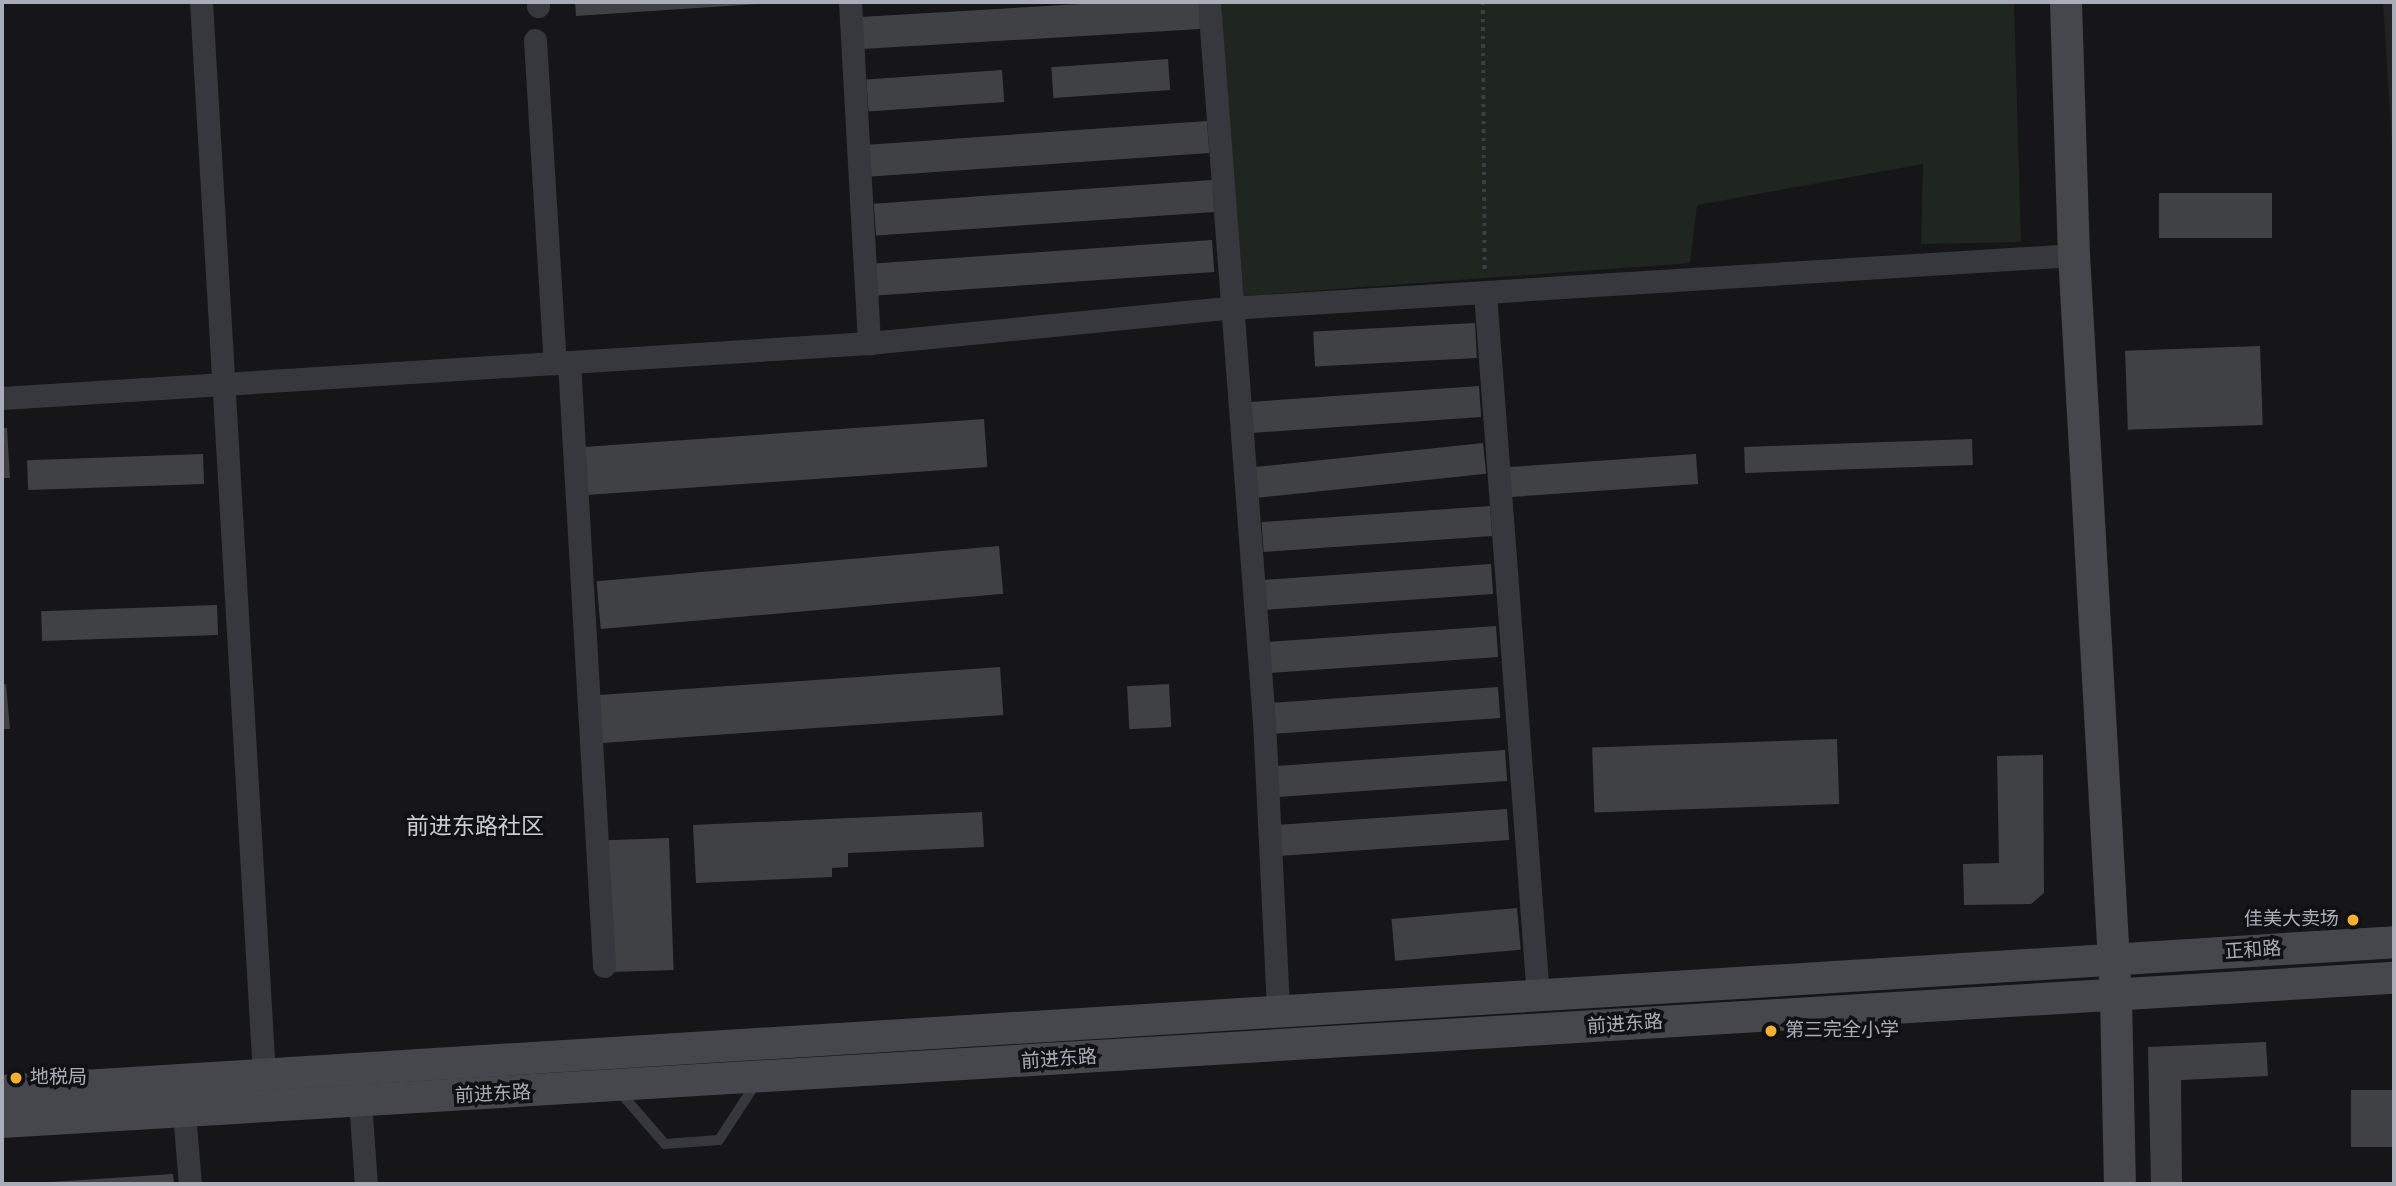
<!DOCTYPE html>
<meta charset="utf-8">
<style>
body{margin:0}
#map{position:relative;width:2396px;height:1186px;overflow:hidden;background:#161618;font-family:Signika,"Noto Sans SC",sans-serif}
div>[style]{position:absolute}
.built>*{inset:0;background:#222225}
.green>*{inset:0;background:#1e261f}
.building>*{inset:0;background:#404145;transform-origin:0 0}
.path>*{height:3.5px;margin-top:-1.75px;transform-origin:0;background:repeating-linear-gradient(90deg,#3d3f44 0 3.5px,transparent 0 8.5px)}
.lane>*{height:10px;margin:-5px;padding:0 5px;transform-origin:5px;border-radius:5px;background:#37383d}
.street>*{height:23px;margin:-11.5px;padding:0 11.5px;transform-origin:11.5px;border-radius:11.5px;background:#37383d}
.secondary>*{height:32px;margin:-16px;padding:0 16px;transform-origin:16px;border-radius:16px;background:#45474d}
.dots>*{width:19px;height:19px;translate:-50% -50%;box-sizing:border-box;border:4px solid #111113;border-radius:50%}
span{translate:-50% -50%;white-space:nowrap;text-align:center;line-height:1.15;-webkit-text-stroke:7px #111113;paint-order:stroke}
.poi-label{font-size:19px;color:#a8adb8}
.right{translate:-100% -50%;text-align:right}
.left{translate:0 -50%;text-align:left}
.street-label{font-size:19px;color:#a8adb8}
.quarter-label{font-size:23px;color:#c9ccd4}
.frame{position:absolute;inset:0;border:4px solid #a8adb8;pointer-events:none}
</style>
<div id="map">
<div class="built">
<i style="clip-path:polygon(2383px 2px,2394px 2px,2394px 174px)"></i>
</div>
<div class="green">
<i style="clip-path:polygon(1220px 2px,2014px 2px,2021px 242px,1921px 244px,1923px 164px,1697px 205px,1690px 263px,1242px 296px)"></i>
</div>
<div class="building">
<i style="clip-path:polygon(575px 2px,757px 2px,757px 4px,576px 16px)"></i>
<i style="clip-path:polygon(1115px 2px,1199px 2px,1200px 29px,862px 49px,860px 17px)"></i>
<i style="left:1168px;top:59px;width:31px;height:117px;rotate:86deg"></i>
<i style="left:1002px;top:70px;width:32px;height:136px;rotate:86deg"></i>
<i style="left:1207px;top:121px;width:32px;height:339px;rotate:86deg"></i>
<i style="left:1212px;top:180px;width:32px;height:339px;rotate:86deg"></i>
<i style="left:2272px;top:193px;width:45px;height:113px;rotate:90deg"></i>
<i style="left:1212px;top:240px;width:32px;height:338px;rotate:86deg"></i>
<i style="left:1475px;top:323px;width:35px;height:162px;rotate:87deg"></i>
<i style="left:2260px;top:346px;width:79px;height:135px;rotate:88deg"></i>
<i style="left:1479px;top:386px;width:31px;height:230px;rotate:86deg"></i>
<i style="left:984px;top:419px;width:48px;height:405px;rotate:86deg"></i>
<i style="clip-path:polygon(2px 428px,7px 428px,10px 478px,2px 478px)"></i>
<i style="left:1972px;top:439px;width:26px;height:228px;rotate:88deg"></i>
<i style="left:1483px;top:443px;width:31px;height:230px;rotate:84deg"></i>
<i style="left:203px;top:454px;width:30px;height:176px;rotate:88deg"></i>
<i style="left:1696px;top:454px;width:30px;height:187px;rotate:86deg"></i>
<i style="left:1490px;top:506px;width:30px;height:229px;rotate:86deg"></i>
<i style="left:999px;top:546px;width:48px;height:404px;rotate:85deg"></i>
<i style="left:1491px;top:564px;width:30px;height:229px;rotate:86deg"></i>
<i style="left:217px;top:605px;width:30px;height:176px;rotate:88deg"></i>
<i style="left:1496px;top:626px;width:31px;height:230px;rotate:86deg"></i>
<i style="left:1000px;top:667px;width:48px;height:405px;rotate:86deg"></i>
<i style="clip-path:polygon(6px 684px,10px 729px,2px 729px,2px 685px)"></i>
<i style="left:1169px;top:684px;width:43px;height:42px;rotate:87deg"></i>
<i style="left:1498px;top:687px;width:31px;height:230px;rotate:86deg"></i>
<i style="left:1837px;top:739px;width:65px;height:245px;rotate:88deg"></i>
<i style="left:1505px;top:750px;width:31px;height:230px;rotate:86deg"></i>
<i style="clip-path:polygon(2043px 755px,2044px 893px,2031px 904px,1964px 905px,1963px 864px,1999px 863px,1997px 756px)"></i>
<i style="left:1507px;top:809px;width:31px;height:231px;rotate:86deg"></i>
<i style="clip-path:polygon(982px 812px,984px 847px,848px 853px,848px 867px,832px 868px,832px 877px,696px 883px,693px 825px)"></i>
<i style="left:669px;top:838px;width:132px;height:62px;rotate:88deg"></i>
<i style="left:1517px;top:908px;width:42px;height:126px;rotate:85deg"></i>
<i style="clip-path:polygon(2266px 1042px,2268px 1076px,2181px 1080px,2182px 1184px,2151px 1184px,2148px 1047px)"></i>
<i style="left:2394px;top:1090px;width:57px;height:43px;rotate:90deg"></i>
<i style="clip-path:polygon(173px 1174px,174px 1184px,51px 1184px,51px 1182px)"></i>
</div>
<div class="path">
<i style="left:1483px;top:2px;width:268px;rotate:89.6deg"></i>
</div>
<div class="lane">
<i style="left:618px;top:1090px;width:72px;rotate:49deg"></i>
<i style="left:665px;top:1144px;width:54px;rotate:-4.2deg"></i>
<i style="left:719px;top:1140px;width:68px;rotate:-57deg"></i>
</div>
<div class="street">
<i style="left:201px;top:2px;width:1075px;rotate:86.64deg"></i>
<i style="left:538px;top:2px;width:4px;rotate:90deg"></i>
<i style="left:850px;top:2px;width:342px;rotate:86.8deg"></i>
<i style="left:1209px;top:2px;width:721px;rotate:85.63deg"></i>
<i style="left:1264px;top:721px;width:291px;rotate:87.2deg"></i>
<i style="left:535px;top:40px;width:324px;rotate:86.5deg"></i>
<i style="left:1485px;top:293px;width:705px;rotate:85.69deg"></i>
<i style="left:569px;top:362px;width:605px;rotate:86.68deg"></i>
<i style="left:2px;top:398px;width:869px;rotate:-3.63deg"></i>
<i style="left:869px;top:343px;width:362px;rotate:-5.6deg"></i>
<i style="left:1229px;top:308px;width:847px;rotate:-3.59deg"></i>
<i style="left:359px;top:1087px;width:97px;rotate:85.9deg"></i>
<i style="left:184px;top:1113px;width:71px;rotate:85.2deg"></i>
</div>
<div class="secondary">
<i style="left:2066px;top:2px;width:253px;rotate:88.2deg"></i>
<i style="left:2074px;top:255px;width:743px;rotate:86.76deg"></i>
<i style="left:2116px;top:997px;width:187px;rotate:88.8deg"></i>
<i style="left:2px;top:1091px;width:2397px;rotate:-3.56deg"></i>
<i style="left:2px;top:1122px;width:2396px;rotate:-3.45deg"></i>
</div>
<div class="dots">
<i style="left:2353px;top:920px;background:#f2b134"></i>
<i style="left:1771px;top:1031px;background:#f2b134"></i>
<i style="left:16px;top:1078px;background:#f2b134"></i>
</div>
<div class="poi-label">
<span class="right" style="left:2339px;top:920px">佳美大卖场</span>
<span class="left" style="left:1785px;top:1031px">第三完全小学</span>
<span class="left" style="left:30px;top:1078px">地税局</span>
</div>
<div class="street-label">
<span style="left:2253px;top:951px;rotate:-4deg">正和路</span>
<span style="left:1625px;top:1025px;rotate:-4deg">前进东路</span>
<span style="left:1059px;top:1060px;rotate:-4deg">前进东路</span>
<span style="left:493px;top:1095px;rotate:-3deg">前进东路</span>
</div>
<div class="quarter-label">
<span style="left:475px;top:827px">前进东路社区</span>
</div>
<div class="frame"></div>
</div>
